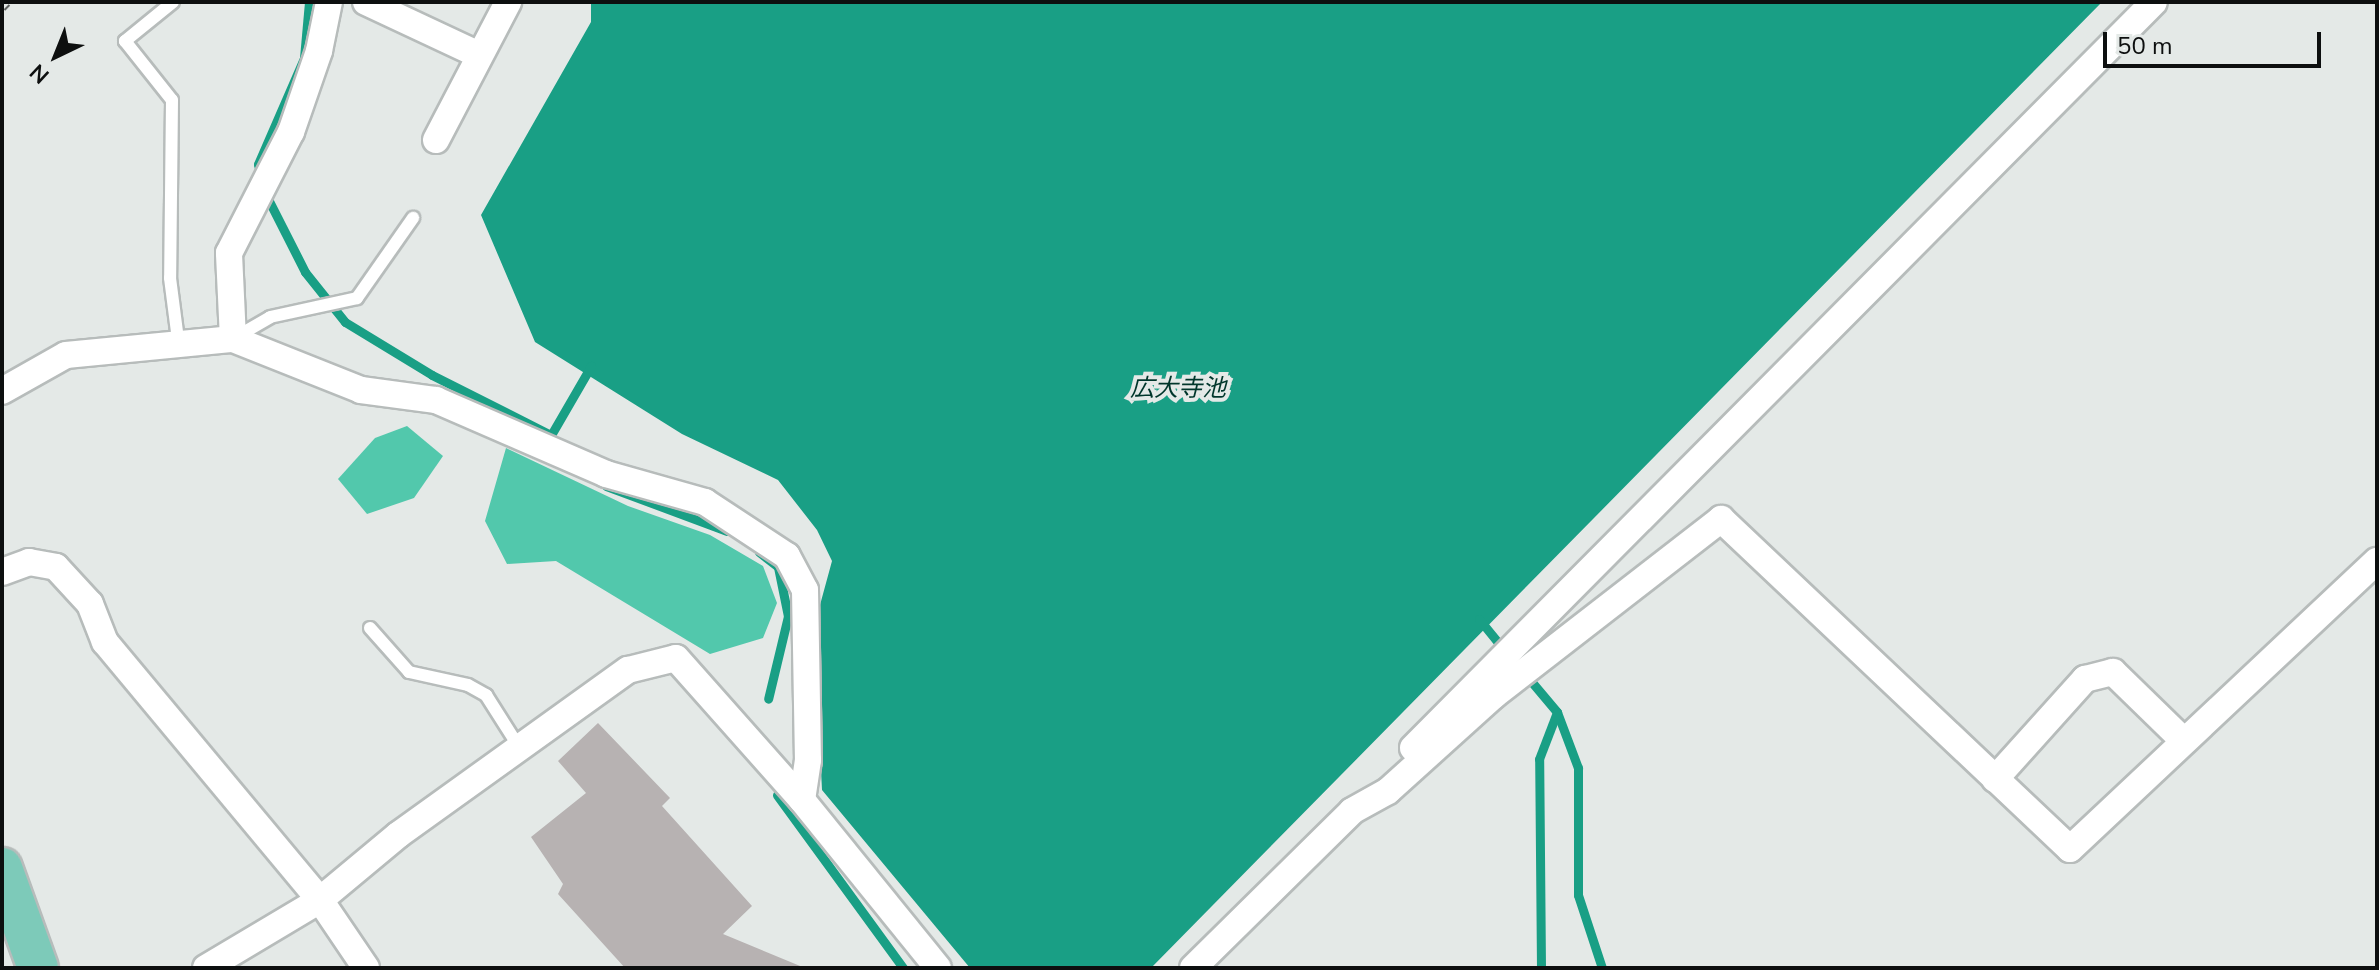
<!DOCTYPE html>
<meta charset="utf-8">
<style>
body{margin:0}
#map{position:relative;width:2379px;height:970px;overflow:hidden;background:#e4e9e7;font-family:"Nunito Sans","Noto Sans JP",sans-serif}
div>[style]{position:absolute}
.forest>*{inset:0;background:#52c8ac}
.water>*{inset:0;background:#199f85}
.stream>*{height:9px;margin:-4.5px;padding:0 4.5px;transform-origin:4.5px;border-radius:4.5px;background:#199f85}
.building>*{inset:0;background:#b7b2b2}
.roads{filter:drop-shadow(2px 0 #b7bcbb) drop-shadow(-2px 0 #b7bcbb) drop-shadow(0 2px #b7bcbb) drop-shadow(0 -2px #b7bcbb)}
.service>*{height:12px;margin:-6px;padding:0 6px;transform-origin:6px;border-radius:6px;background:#fff}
.minor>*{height:26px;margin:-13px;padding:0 13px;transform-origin:13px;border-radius:13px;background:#fff}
.primary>*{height:40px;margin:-20px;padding:0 20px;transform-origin:20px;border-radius:20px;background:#7dcab9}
.rail>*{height:9px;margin-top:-4.5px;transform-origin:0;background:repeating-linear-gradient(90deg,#e4e9e7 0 18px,#5d605f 0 36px);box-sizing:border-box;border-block:2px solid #5d605f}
span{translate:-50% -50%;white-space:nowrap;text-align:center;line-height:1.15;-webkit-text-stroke:8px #e4e9e7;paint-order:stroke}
.water-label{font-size:24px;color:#00362b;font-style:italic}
.frame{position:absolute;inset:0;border:4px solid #0d0f0f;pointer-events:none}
.north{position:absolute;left:16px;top:16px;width:80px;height:80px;-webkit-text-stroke:6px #e4e9e7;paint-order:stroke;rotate:223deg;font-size:22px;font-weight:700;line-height:32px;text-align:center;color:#0d0f0f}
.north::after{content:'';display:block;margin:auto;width:28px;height:36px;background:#0d0f0f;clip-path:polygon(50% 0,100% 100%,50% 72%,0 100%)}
.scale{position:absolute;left:2103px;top:32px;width:218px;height:36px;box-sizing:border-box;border:4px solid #0d0f0f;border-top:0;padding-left:10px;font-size:24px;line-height:28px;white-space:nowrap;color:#0d0f0f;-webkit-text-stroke:6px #e4e9e7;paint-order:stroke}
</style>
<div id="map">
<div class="forest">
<i style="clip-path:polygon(407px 426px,443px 456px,414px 498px,367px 514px,338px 479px,375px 438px)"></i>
<i style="clip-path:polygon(506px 448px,628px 506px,710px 535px,763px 566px,777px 603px,763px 638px,710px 654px,556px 561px,507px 564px,485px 521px)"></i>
</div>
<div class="water">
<i style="clip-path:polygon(591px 2px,2102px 2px,1151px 968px,970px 968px,822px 790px,814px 627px,832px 561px,817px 530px,778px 480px,682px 434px,535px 342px,481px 215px,591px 22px)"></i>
</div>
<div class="stream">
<i style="left:261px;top:177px;width:13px;rotate:-103deg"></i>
<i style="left:258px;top:164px;width:116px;rotate:-66.5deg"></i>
<i style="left:304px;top:58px;width:56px;rotate:-84.9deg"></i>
<i style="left:266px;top:195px;width:86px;rotate:63.1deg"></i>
<i style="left:305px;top:272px;width:64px;rotate:51.3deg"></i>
<i style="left:345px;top:322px;width:102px;rotate:31.3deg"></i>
<i style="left:432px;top:375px;width:133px;rotate:26.8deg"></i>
<i style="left:551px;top:435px;width:80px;rotate:-59.9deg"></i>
<i style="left:606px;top:486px;width:129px;rotate:20.4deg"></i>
<i style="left:759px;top:552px;width:24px;rotate:38deg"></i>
<i style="left:778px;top:567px;width:50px;rotate:78.5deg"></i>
<i style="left:788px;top:616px;width:85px;rotate:103.5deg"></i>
<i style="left:1479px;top:619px;width:41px;rotate:50.9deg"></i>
<i style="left:1525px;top:674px;width:50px;rotate:49.9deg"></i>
<i style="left:1557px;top:712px;width:60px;rotate:69.4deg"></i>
<i style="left:1578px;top:768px;width:127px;rotate:90deg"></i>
<i style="left:1578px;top:895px;width:77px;rotate:71.8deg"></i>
<i style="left:777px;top:795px;width:214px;rotate:53.9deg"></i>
<i style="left:1541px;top:968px;width:209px;rotate:-90.5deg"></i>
<i style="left:1539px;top:759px;width:50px;rotate:-69deg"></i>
</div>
<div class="building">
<i style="clip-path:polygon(598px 723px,670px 798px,662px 806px,752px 906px,723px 934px,805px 968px,625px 968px,558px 894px,563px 884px,531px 837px,586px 793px,558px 761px)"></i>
</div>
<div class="roads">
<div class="service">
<i style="left:173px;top:2px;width:62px;rotate:140.9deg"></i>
<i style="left:125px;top:41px;width:75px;rotate:51.5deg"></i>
<i style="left:172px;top:100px;width:178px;rotate:90.6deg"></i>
<i style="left:170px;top:278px;width:63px;rotate:82.6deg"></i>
<i style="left:236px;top:337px;width:39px;rotate:-30deg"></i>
<i style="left:270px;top:317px;width:89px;rotate:-12.3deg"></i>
<i style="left:357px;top:298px;width:98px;rotate:-55deg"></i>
<i style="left:370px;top:628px;width:59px;rotate:48.4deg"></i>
<i style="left:409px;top:672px;width:60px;rotate:12.4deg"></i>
<i style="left:468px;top:685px;width:21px;rotate:29deg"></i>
<i style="left:486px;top:695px;width:62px;rotate:57.6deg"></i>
</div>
<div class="minor">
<i style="left:366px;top:2px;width:125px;rotate:25.1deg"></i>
<i style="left:436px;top:140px;width:156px;rotate:-62.4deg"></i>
<i style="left:233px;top:339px;width:86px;rotate:-92.7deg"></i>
<i style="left:229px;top:253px;width:136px;rotate:-62.9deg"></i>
<i style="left:291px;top:132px;width:86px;rotate:-70.9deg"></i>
<i style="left:319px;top:51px;width:50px;rotate:-78.5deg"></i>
<i style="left:2px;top:391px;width:73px;rotate:-29.4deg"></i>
<i style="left:66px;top:355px;width:168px;rotate:-5.5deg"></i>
<i style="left:233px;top:339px;width:138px;rotate:21.7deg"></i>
<i style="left:361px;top:390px;width:76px;rotate:7.6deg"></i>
<i style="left:436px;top:400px;width:185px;rotate:23.5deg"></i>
<i style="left:606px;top:474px;width:103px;rotate:15.8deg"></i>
<i style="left:705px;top:502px;width:98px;rotate:33.4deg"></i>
<i style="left:787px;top:556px;width:38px;rotate:62deg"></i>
<i style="left:805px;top:590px;width:170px;rotate:89deg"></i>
<i style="left:808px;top:760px;width:40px;rotate:98.5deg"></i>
<i style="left:2px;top:572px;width:29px;rotate:-20deg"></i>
<i style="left:29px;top:562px;width:27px;rotate:10deg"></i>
<i style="left:56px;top:567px;width:50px;rotate:47.4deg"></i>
<i style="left:90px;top:604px;width:41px;rotate:68.5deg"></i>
<i style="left:105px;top:642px;width:336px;rotate:50.2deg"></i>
<i style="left:320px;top:900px;width:82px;rotate:55.9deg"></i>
<i style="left:1413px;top:748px;width:1051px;rotate:-45.19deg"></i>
<i style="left:1995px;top:779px;width:135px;rotate:-48deg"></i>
<i style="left:2085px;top:679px;width:29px;rotate:-14deg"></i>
<i style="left:2113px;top:672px;width:99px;rotate:44.2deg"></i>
<i style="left:206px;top:968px;width:133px;rotate:-30.8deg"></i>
<i style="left:320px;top:900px;width:102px;rotate:-39.8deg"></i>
<i style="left:398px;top:835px;width:283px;rotate:-35.7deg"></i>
<i style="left:628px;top:670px;width:49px;rotate:-14deg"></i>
<i style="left:676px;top:658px;width:190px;rotate:48.4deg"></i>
<i style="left:802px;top:800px;width:216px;rotate:51deg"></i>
<i style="left:1193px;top:968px;width:223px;rotate:-44.6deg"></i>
<i style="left:1352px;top:811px;width:41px;rotate:-29.1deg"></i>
<i style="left:1388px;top:791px;width:142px;rotate:-42.1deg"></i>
<i style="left:1493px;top:696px;width:289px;rotate:-37.8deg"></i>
<i style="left:1721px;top:519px;width:480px;rotate:43.4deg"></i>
<i style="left:2070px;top:849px;width:421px;rotate:-43.2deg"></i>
</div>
<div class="primary">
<i style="left:2px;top:868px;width:106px;rotate:70.2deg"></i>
</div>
</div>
<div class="rail">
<i style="left:2px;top:7px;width:7px;rotate:-45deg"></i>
</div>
<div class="water-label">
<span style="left:1178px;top:389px">広大寺池</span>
</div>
<div class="frame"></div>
<div class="north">N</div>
<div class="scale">50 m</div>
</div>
